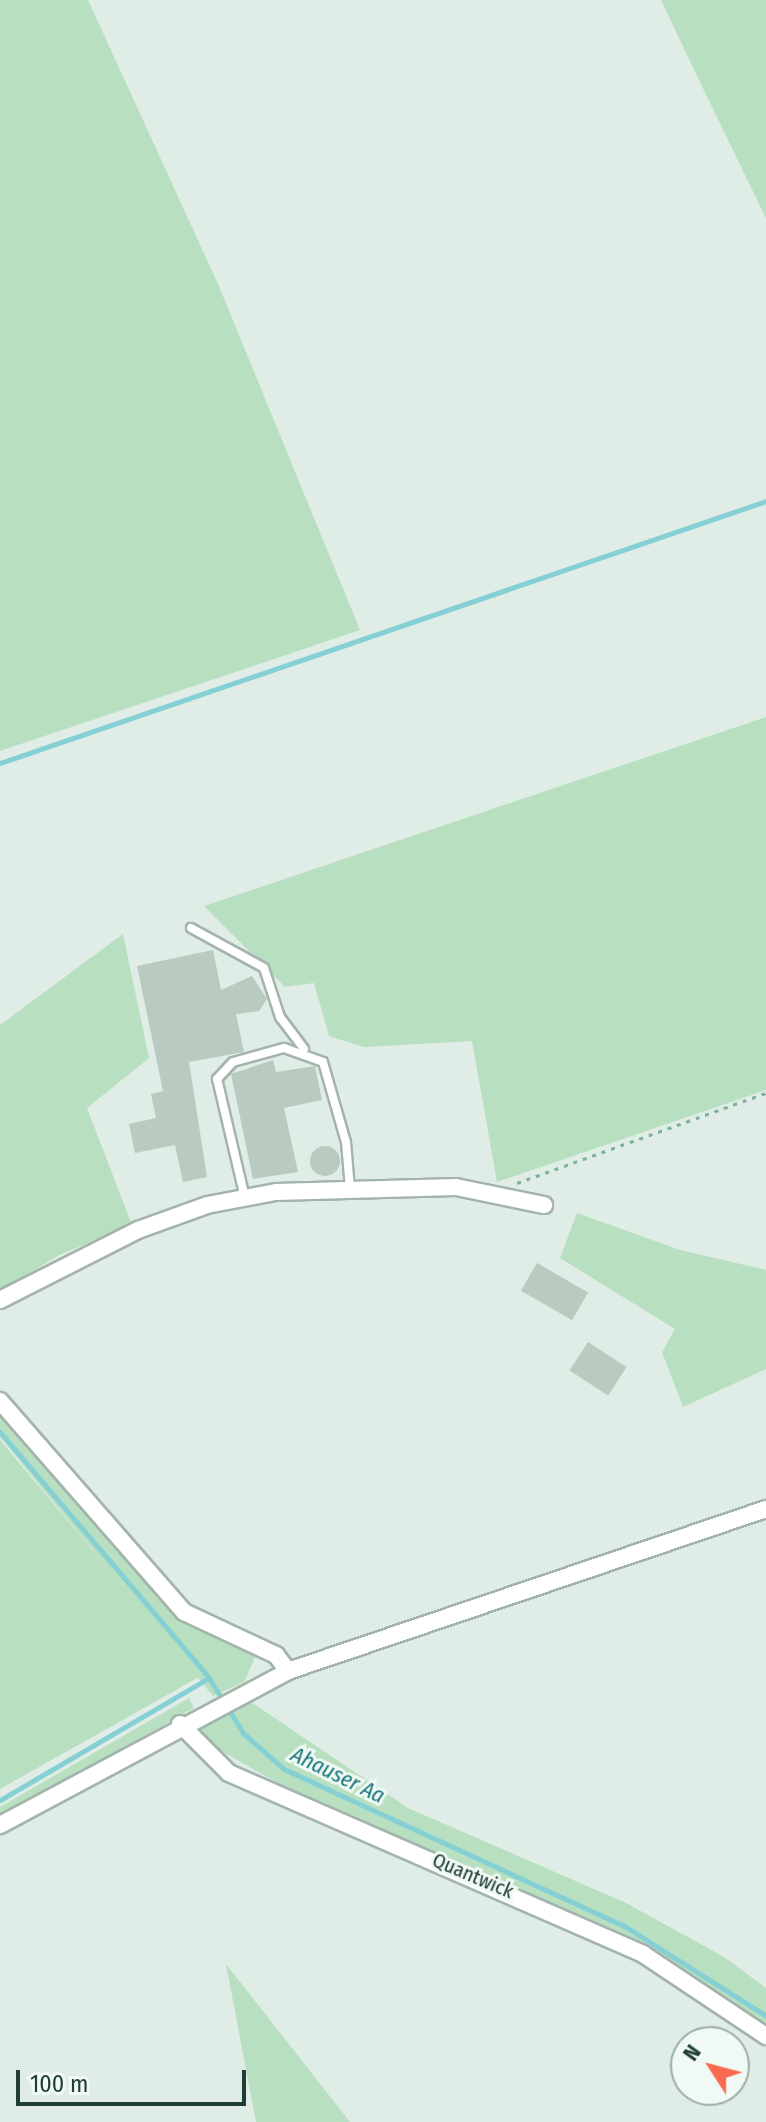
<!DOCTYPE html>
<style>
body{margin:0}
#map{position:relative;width:766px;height:2122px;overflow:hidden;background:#e0ece6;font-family:"Fira Sans Condensed",sans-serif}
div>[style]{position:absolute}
.green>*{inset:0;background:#b8dfbf}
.stream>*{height:5px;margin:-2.5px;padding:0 2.5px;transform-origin:2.5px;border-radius:2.5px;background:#85d0d5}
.building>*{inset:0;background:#b9cac1;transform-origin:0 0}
.round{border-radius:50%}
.path>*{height:3px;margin-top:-1.5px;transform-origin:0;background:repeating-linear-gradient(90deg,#7fb29d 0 4px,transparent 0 10px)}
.roads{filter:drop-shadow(2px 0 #a3b4ad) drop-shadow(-2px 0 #a3b4ad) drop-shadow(0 2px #a3b4ad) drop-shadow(0 -2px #a3b4ad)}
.service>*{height:8px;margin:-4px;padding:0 4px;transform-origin:4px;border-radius:4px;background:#fff}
.minor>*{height:16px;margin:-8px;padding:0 8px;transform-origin:8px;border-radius:8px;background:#fff}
span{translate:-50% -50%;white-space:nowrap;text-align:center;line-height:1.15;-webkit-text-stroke:6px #f1f9f4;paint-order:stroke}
.street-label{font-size:20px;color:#203e33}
.water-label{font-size:22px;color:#16767d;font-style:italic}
.north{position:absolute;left:670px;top:2026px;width:80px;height:80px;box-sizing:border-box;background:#f1f9f4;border:2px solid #9daea7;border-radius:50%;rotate:306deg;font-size:22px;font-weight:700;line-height:32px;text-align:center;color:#203e33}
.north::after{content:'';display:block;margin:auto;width:28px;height:36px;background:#fa6a50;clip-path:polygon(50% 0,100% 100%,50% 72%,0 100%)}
.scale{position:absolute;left:16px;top:2070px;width:230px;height:36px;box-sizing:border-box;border:4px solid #203e33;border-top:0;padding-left:10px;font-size:24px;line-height:28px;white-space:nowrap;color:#203e33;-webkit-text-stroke:6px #f1f9f4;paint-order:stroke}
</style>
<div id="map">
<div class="green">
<i style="clip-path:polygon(0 0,88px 0,218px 284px,360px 630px,0 751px)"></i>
<i style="clip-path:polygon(661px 0,766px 0,766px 218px,697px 76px)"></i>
<i style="clip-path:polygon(766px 717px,766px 1090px,497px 1182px,472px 1041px,364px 1047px,329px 1036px,314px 983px,285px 987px,204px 906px)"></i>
<i style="clip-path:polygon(123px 934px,149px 1058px,87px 1108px,132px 1225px,59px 1255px,0 1291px,0 1025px)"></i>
<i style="clip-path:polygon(577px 1213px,680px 1250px,766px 1270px,766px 1369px,683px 1407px,662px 1352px,675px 1329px,560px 1258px)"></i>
<i style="clip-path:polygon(0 1406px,182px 1615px,256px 1655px,244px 1682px,213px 1696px,0 1437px)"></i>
<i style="clip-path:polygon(0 1440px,199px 1677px,0 1789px)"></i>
<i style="clip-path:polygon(189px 1698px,194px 1708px,0 1817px,0 1807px)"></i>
<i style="clip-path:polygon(248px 1700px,408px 1808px,626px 1903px,724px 1957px,766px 1988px,766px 2026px,649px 1947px,299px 1795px,209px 1744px,194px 1723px)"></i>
<i style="clip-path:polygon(226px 1964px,350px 2122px,256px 2122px)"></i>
</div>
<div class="stream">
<i style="left:0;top:763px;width:810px;rotate:-18.88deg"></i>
<i style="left:0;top:1432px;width:323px;rotate:49.6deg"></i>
<i style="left:209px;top:1678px;width:65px;rotate:58.3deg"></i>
<i style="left:243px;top:1733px;width:55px;rotate:41.3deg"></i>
<i style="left:284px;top:1769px;width:377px;rotate:24.8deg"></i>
<i style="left:626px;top:1927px;width:166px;rotate:32.4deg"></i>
<i style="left:0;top:1800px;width:242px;rotate:-30.3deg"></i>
</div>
<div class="building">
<i style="clip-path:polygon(213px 950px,221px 990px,252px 976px,267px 999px,259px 1011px,236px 1014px,244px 1052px,189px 1062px,207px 1177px,183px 1182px,175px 1145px,135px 1153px,129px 1124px,156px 1118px,151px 1094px,163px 1091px,137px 966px)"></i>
<i style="clip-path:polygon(273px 1060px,276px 1072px,315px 1066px,322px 1100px,284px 1108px,298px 1172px,253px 1179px,231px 1074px)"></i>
<i class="round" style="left:310px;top:1146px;width:30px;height:30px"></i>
<i style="left:537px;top:1263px;width:59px;height:32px;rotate:30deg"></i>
<i style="left:588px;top:1342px;width:46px;height:34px;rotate:33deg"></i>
</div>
<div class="path">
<i style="left:517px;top:1183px;width:265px;rotate:-19.9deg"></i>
</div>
<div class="roads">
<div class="service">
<i style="left:191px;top:928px;width:83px;rotate:28.7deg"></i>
<i style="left:264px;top:968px;width:52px;rotate:71.9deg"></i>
<i style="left:280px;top:1017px;width:40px;rotate:53deg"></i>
<i style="left:245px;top:1198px;width:122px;rotate:-103.2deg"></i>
<i style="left:217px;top:1079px;width:23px;rotate:-47deg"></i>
<i style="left:233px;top:1062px;width:53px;rotate:-15.4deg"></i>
<i style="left:284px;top:1048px;width:41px;rotate:19.7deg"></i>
<i style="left:323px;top:1062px;width:83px;rotate:74deg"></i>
<i style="left:346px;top:1142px;width:47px;rotate:85.1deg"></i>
</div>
<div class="minor">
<i style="left:0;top:1300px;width:155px;rotate:-26.9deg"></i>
<i style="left:138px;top:1230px;width:73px;rotate:-19.9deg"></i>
<i style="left:207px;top:1205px;width:70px;rotate:-10.7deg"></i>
<i style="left:276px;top:1192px;width:180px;rotate:-1.6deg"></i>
<i style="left:456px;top:1187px;width:90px;rotate:11.6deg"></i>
<i style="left:0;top:1401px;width:280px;rotate:48.9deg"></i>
<i style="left:184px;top:1612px;width:102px;rotate:25.1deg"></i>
<i style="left:276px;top:1655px;width:20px;rotate:53deg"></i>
<i style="left:180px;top:1724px;width:69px;rotate:45deg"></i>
<i style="left:229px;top:1773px;width:452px;rotate:23.6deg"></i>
<i style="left:643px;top:1954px;width:148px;rotate:33.7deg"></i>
<i style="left:0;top:1825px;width:327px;rotate:-28.1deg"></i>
<i style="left:288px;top:1671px;width:505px;rotate:-18.72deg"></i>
</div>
</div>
<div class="street-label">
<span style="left:473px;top:1876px;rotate:23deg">Quantwick</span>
</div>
<div class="water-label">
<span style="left:338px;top:1775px;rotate:26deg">Ahauser Aa</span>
</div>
<div class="north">N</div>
<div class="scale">100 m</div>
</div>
